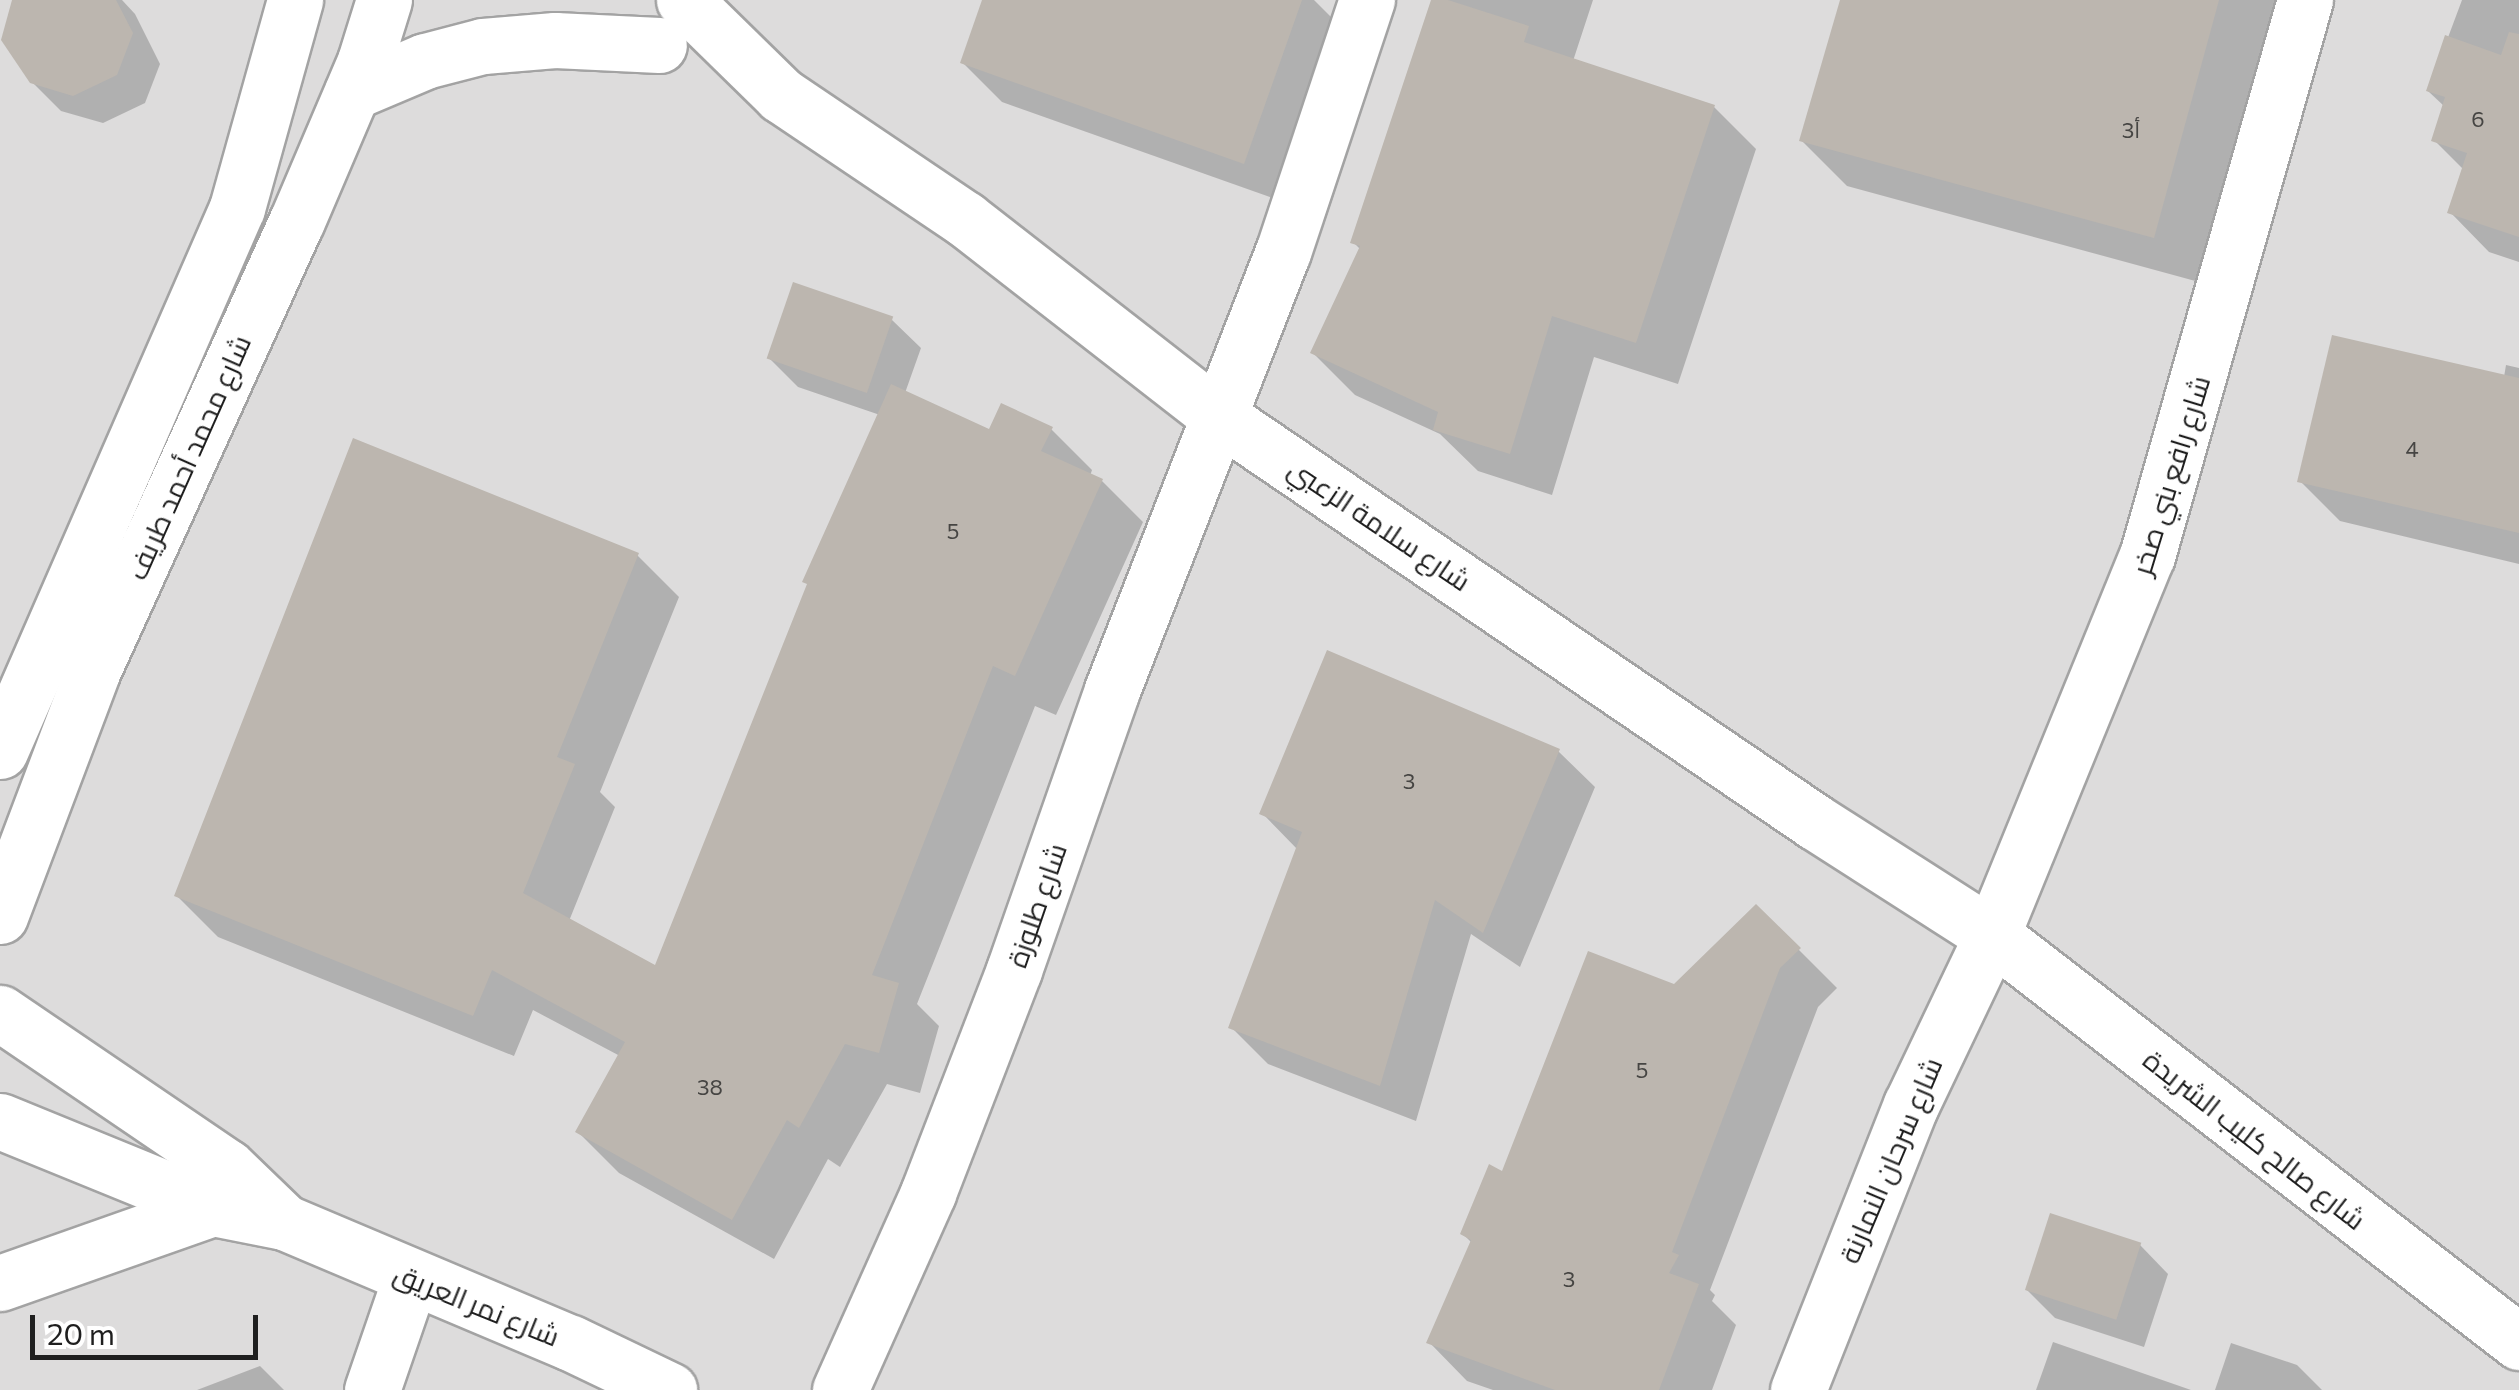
<!DOCTYPE html>
<meta charset="utf-8">
<style>
body{margin:0}
#map{position:relative;width:2519px;height:1390px;overflow:hidden;background:#efede6;font-family:Commissioner,Cairo,sans-serif}
div>[style]{position:absolute}
.residential>*{inset:0;background:#dddcdc;transform-origin:0 0}
.shadow>*{inset:0;background:#0003}
.building>*{inset:0;background:#bcb6af;transform-origin:0 0}
.roads{filter:drop-shadow(2px 0 #a3a3a3) drop-shadow(-2px 0 #a3a3a3) drop-shadow(0 2px #a3a3a3) drop-shadow(0 -2px #a3a3a3)}
.minor>*{height:55px;margin:-27.5px;padding:0 27.5px;transform-origin:27.5px;border-radius:27.5px;background:#fff}
span{translate:-50% -50%;white-space:nowrap;text-align:center;line-height:1.15;-webkit-text-stroke:9px #fff;paint-order:stroke}
.number-label{font-size:22px;color:#464543}
.number-label span{-webkit-text-stroke-width:0}
.street-label{font-size:28px;color:#1f1f1f}
.scale{position:absolute;left:30px;top:1315px;width:228px;height:45px;box-sizing:border-box;border:5px solid #1f1f1f;border-top:0;padding-left:12px;font-size:30px;line-height:35px;white-space:nowrap;color:#1f1f1f;-webkit-text-stroke:8px #fff;paint-order:stroke}
</style>
<div id="map">
<div class="residential">
<i style="left:0;top:0;width:2519px;height:1390px"></i>
</div>
<div class="shadow">
<i style="clip-path:polygon(15px 0,122px 0,135px 14px,160px 64px,145px 103px,103px 123px,61px 111px,31px 81px)"></i>
<i style="clip-path:polygon(985px 0,1314px 0,1344px 30px,1284px 202px,1002px 102px,963px 63px)"></i>
<i style="clip-path:polygon(1434px 0,1593px 0,1573px 61px,1714px 107px,1756px 149px,1678px 384px,1594px 357px,1552px 495px,1478px 471px,1440px 434px,1355px 395px,1313px 353px,1361px 250px,1353px 242px)"></i>
<i style="clip-path:polygon(1843px 0,2276px 0,2199px 282px,1847px 186px,1802px 141px)"></i>
<i style="clip-path:polygon(2462px 0,2519px 0,2519px 262px,2489px 252px,2450px 212px,2464px 170px,2434px 140px,2445px 107px,2428px 91px)"></i>
<i style="clip-path:polygon(892px 320px,921px 348px,905px 393px,990px 432px,1051px 429px,1092px 470px,1090px 476px,1102px 481px,1143px 522px,1056px 715px,1035px 706px,917px 1004px,939px 1026px,920px 1093px,887px 1084px,840px 1167px,828px 1159px,774px 1259px,619px 1173px,578px 1132px,620px 1056px,533px 1010px,514px 1056px,218px 937px,177px 896px,355px 441px,638px 556px,679px 597px,600px 792px,615px 807px,569px 921px,656px 968px,880px 415px,798px 387px,770px 359px)"></i>
<i style="clip-path:polygon(2506px 365px,2519px 368px,2519px 564px,2340px 521px,2300px 481px,2504px 377px)"></i>
<i style="clip-path:polygon(1558px 751px,1595px 787px,1520px 967px,1471px 934px,1416px 1121px,1268px 1064px,1231px 1027px,1298px 850px,1262px 813px)"></i>
<i style="clip-path:polygon(1756px 907px,1837px 988px,1818px 1007px,1710px 1290px,1715px 1295px,1712px 1301px,1736px 1325px,1712px 1390px,1493px 1390px,1467px 1381px,1429px 1342px,1473px 1244px,1463px 1234px,1503px 1174px,1674px 987px)"></i>
<i style="clip-path:polygon(2140px 1245px,2168px 1274px,2144px 1347px,2055px 1318px,2027px 1290px)"></i>
<i style="clip-path:polygon(2053px 1342px,2191px 1390px,2036px 1390px)"></i>
<i style="clip-path:polygon(2231px 1343px,2297px 1365px,2322px 1390px,2215px 1390px)"></i>
<i style="clip-path:polygon(260px 1366px,284px 1390px,197px 1390px)"></i>
</div>
<div class="building">
<i style="clip-path:polygon(12px 0,116px 0,133px 33px,117px 75px,73px 96px,30px 83px,1px 40px)"></i>
<i style="clip-path:polygon(982px 0,1302px 0,1244px 164px,960px 63px)"></i>
<i style="clip-path:polygon(1431px 0,1448px 0,1529px 26px,1524px 42px,1715px 105px,1636px 343px,1552px 316px,1510px 454px,1433px 430px,1438px 412px,1310px 353px,1360px 246px,1350px 243px)"></i>
<i style="clip-path:polygon(1840px 0,2219px 0,2154px 238px,1799px 141px)"></i>
<i style="clip-path:polygon(2509px 32px,2519px 34px,2519px 237px,2447px 213px,2467px 153px,2431px 141px,2445px 97px,2426px 91px,2445px 35px,2501px 55px)"></i>
<i style="left:793px;top:282px;width:106px;height:81px;rotate:19deg"></i>
<i style="clip-path:polygon(2332px 335px,2519px 378px,2519px 533px,2297px 482px)"></i>
<i style="clip-path:polygon(891px 384px,989px 429px,1001px 403px,1053px 427px,1041px 451px,1103px 479px,1015px 676px,993px 666px,872px 975px,899px 983px,879px 1053px,845px 1044px,799px 1128px,787px 1120px,732px 1220px,575px 1132px,625px 1042px,492px 970px,473px 1016px,174px 896px,353px 438px,639px 553px,557px 757px,575px 764px,523px 893px,655px 965px,807px 584px,802px 582px)"></i>
<i style="clip-path:polygon(1327px 650px,1560px 749px,1483px 933px,1435px 900px,1380px 1086px,1228px 1028px,1302px 832px,1259px 814px)"></i>
<i style="clip-path:polygon(1756px 904px,1801px 948px,1780px 968px,1672px 1252px,1679px 1255px,1669px 1273px,1699px 1284px,1659px 1390px,1555px 1390px,1426px 1343px,1471px 1240px,1460px 1234px,1489px 1164px,1502px 1171px,1588px 951px,1674px 984px)"></i>
<i style="left:2050px;top:1213px;width:96px;height:81px;rotate:18deg"></i>
</div>
<div class="roads">
<div class="minor">
<i style="left:684px;top:0;width:136px;rotate:44.4deg"></i>
<i style="left:781px;top:95px;width:222px;rotate:34deg"></i>
<i style="left:965px;top:219px;width:319px;rotate:37.9deg"></i>
<i style="left:1217px;top:415px;width:723px;rotate:34.24deg"></i>
<i style="left:1815px;top:822px;width:210px;rotate:32.6deg"></i>
<i style="left:1992px;top:935px;width:666px;rotate:37.68deg"></i>
<i style="left:352px;top:92px;width:79px;rotate:-23deg"></i>
<i style="left:425px;top:61px;width:60px;rotate:-14.5deg"></i>
<i style="left:483px;top:46px;width:72px;rotate:-4.8deg"></i>
<i style="left:555px;top:40px;width:104px;rotate:2.8deg"></i>
<i style="left:0;top:751px;width:592px;rotate:-66.42deg"></i>
<i style="left:237px;top:208px;width:216px;rotate:-74.4deg"></i>
<i style="left:0;top:916px;width:261px;rotate:-69.3deg"></i>
<i style="left:92px;top:672px;width:493px;rotate:-65.6deg"></i>
<i style="left:296px;top:223px;width:176px;rotate:-66.9deg"></i>
<i style="left:365px;top:61px;width:64px;rotate:-72.7deg"></i>
<i style="left:0;top:1013px;width:274px;rotate:34.2deg"></i>
<i style="left:227px;top:1167px;width:79px;rotate:44deg"></i>
<i style="left:0;top:1121px;width:230px;rotate:22.2deg"></i>
<i style="left:213px;top:1208px;width:72px;rotate:11.2deg"></i>
<i style="left:284px;top:1222px;width:311px;rotate:22.9deg"></i>
<i style="left:571px;top:1343px;width:109px;rotate:25.6deg"></i>
<i style="left:0;top:1283px;width:226px;rotate:-19.4deg"></i>
<i style="left:372px;top:1390px;width:120px;rotate:-71deg"></i>
<i style="left:840px;top:1390px;width:216px;rotate:-65.9deg"></i>
<i style="left:928px;top:1193px;width:239px;rotate:-68.9deg"></i>
<i style="left:1014px;top:970px;width:297px;rotate:-70.7deg"></i>
<i style="left:1112px;top:690px;width:470px;rotate:-68.7deg"></i>
<i style="left:1283px;top:252px;width:266px;rotate:-71.6deg"></i>
<i style="left:1798px;top:1390px;width:307px;rotate:-68.4deg"></i>
<i style="left:1911px;top:1105px;width:188px;rotate:-64.5deg"></i>
<i style="left:1992px;top:935px;width:409px;rotate:-67.8deg"></i>
<i style="left:2147px;top:556px;width:578px;rotate:-74.14deg"></i>
</div>
</div>
<div class="number-label">
<span style="left:2478px;top:119px">6</span>
<span style="left:2131px;top:130px">3أ</span>
<span style="left:2412px;top:449px">4</span>
<span style="left:953px;top:531px">5</span>
<span style="left:1409px;top:781px">3</span>
<span style="left:1642px;top:1070px">5</span>
<span style="left:710px;top:1087px">38</span>
<span style="left:1569px;top:1279px">3</span>
</div>
<div class="street-label">
<span style="left:188px;top:457px;rotate:-66deg">شارع محمد أحمد طريف</span>
<span style="left:2170px;top:475px;rotate:-73deg">شارع رافع بني صخر</span>
<span style="left:1380px;top:524px;rotate:34deg">شارع سلامة الزعبي</span>
<span style="left:1036px;top:905px;rotate:-71deg">شارع طلوزة</span>
<span style="left:2255px;top:1139px;rotate:38deg">شارع صالح كليب الشريدة</span>
<span style="left:1890px;top:1160px;rotate:-67deg">شارع سرحان النمارنة</span>
<span style="left:477px;top:1304px;rotate:22deg">شارع نمر العريق</span>
</div>
<div class="scale">20 m</div>
</div>
